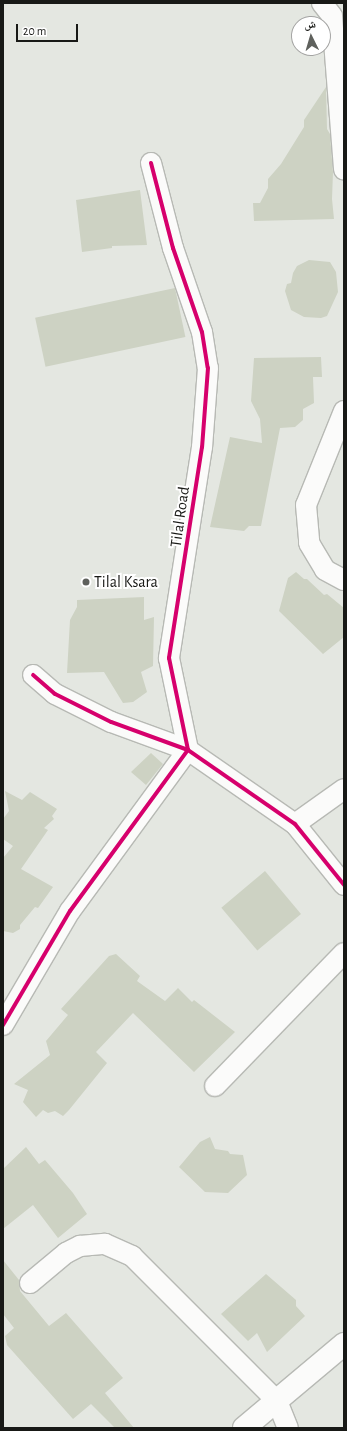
<!DOCTYPE html>
<meta charset="utf-8">
<style>
body{margin:0}
#map{position:relative;width:347px;height:1431px;overflow:hidden;background:#e4e7e1;font-family:"Alegreya Sans","Noto Naskh Arabic",sans-serif}
div>[style]{position:absolute}
.building>*{inset:0;background:#cdd2c3;transform-origin:0 0}
.roads{filter:drop-shadow(1px 0 #b7b9b4) drop-shadow(-1px 0 #b7b9b4) drop-shadow(0 1px #b7b9b4) drop-shadow(0 -1px #b7b9b4)}
.street>*{height:20px;margin:-10px;padding:0 10px;transform-origin:10px;border-radius:10px;background:#fbfbfa}
.secondary>*{height:22px;margin:-11px;padding:0 11px;transform-origin:11px;border-radius:11px;background:#fbfbfa}
.cycleway>*{height:4px;margin:-2px;padding:0 2px;transform-origin:2px;border-radius:2px;background:#d6006c}
.dots>*{width:11px;height:11px;translate:-50% -50%;box-sizing:border-box;border:2px solid #fff;border-radius:50%}
span{translate:-50% -50%;white-space:nowrap;text-align:center;line-height:1.15;-webkit-text-stroke:4px #fff;paint-order:stroke}
.street-label{font-size:16px;color:#181916}
.poi-label{font-size:16px;color:#181916}
.left{translate:0 -50%;text-align:left}
.frame{position:absolute;inset:0;border:4px solid #181916;pointer-events:none}
.north{position:absolute;left:291px;top:16px;width:40px;height:40px;box-sizing:border-box;background:#fff;border:1px solid #a3a3a2;border-radius:50%;rotate:355deg;font-size:11px;font-weight:700;line-height:16px;text-align:center;color:#181916}
.north::after{content:'';display:block;margin:auto;width:14px;height:18px;background:#5f615d;clip-path:polygon(50% 0,100% 100%,50% 72%,0 100%)}
.scale{position:absolute;left:16px;top:24px;width:62px;height:18px;box-sizing:border-box;border:2px solid #181916;border-top:0;padding-left:5px;font-size:12px;line-height:14px;white-space:nowrap;color:#181916;-webkit-text-stroke:3px #fff;paint-order:stroke}
</style>
<div id="map">
<div class="building">
<i style="clip-path:polygon(326px 87px,327px 129px,330px 134px,333px 172px,332px 199px,334px 219px,254px 221px,253px 203px,260px 203px,268px 188px,268px 179px,281px 164px,304px 127px,304px 120px)"></i>
<i style="clip-path:polygon(140px 190px,147px 245px,112px 246px,112px 248px,82px 252px,76px 200px)"></i>
<i style="clip-path:polygon(309px 260px,330px 262px,336px 272px,338px 292px,327px 316px,321px 318px,304px 317px,291px 310px,285px 291px,287px 284px,291px 283px,293px 273px,297px 266px)"></i>
<i style="left:175px;top:288px;width:50px;height:143px;rotate:78deg"></i>
<i style="clip-path:polygon(321px 357px,322px 377px,313px 377px,314px 403px,303px 409px,303px 420px,295px 427px,280px 428px,261px 526px,249px 526px,244px 531px,210px 527px,230px 437px,262px 443px,260px 419px,251px 401px,254px 358px)"></i>
<i style="clip-path:polygon(296px 572px,304px 579px,307px 579px,324px 595px,327px 594px,344px 608px,344px 637px,323px 654px,279px 611px,288px 578px)"></i>
<i style="clip-path:polygon(144px 597px,144px 620px,154px 617px,153px 666px,141px 672px,147px 692px,133px 702px,123px 703px,104px 672px,67px 673px,70px 620px,77px 607px,77px 600px)"></i>
<i style="clip-path:polygon(151px 753px,163px 764px,146px 785px,131px 772px)"></i>
<i style="clip-path:polygon(5px 791px,22px 800px,30px 792px,57px 809px,52px 816px,54px 819px,44px 828px,48px 830px,21px 869px,53px 887px,38px 908px,35px 907px,20px 925px,20px 929px,13px 933px,3px 931px,3px 858px,13px 846px,3px 839px,3px 819px,9px 811px)"></i>
<i style="left:265px;top:871px;width:56px;height:57px;rotate:50deg"></i>
<i style="clip-path:polygon(116px 954px,140px 976px,137px 981px,165px 1001px,178px 988px,192px 1002px,194px 1000px,235px 1032px,194px 1072px,133px 1013px,96px 1052px,107px 1063px,69px 1110px,63px 1116px,55px 1111px,48px 1113px,43px 1110px,36px 1117px,23px 1102px,28px 1090px,14px 1084px,50px 1055px,46px 1041px,68px 1015px,61px 1009px,109px 956px)"></i>
<i style="clip-path:polygon(210px 1137px,215px 1149px,228px 1151px,230px 1154px,243px 1155px,247px 1175px,228px 1193px,205px 1192px,179px 1167px,200px 1142px)"></i>
<i style="clip-path:polygon(26px 1147px,39px 1164px,45px 1160px,73px 1193px,87px 1214px,58px 1238px,33px 1205px,3px 1229px,3px 1169px)"></i>
<i style="clip-path:polygon(3px 1260px,19px 1280px,20px 1291px,49px 1326px,66px 1313px,123px 1378px,105px 1393px,134px 1428px,115px 1428px,91px 1404px,73px 1419px,7px 1345px,5px 1336px,14px 1328px,3px 1314px)"></i>
<i style="clip-path:polygon(266px 1274px,296px 1300px,296px 1306px,305px 1316px,267px 1352px,257px 1333px,248px 1341px,221px 1314px)"></i>
</div>
<div class="roads">
<div class="street">
<i style="left:322px;top:3px;width:16px;rotate:52deg"></i>
<i style="left:332px;top:16px;width:154px;rotate:85.5deg"></i>
<i style="left:151px;top:163px;width:88px;rotate:75.5deg"></i>
<i style="left:173px;top:248px;width:89px;rotate:71deg"></i>
<i style="left:202px;top:332px;width:36px;rotate:81deg"></i>
<i style="left:208px;top:368px;width:79px;rotate:94.3deg"></i>
<i style="left:202px;top:447px;width:214px;rotate:98.9deg"></i>
<i style="left:169px;top:658px;width:94px;rotate:78.3deg"></i>
<i style="left:188px;top:750px;width:130px;rotate:34.7deg"></i>
<i style="left:295px;top:824px;width:78px;rotate:51.2deg"></i>
<i style="left:344px;top:411px;width:101px;rotate:112deg"></i>
<i style="left:306px;top:505px;width:38px;rotate:85deg"></i>
<i style="left:309px;top:543px;width:31px;rotate:59deg"></i>
<i style="left:325px;top:570px;width:21px;rotate:28deg"></i>
<i style="left:295px;top:824px;width:60px;rotate:-35.5deg"></i>
<i style="left:3px;top:1025px;width:132px;rotate:-59.6deg"></i>
<i style="left:70px;top:911px;width:200px;rotate:-53.8deg"></i>
<i style="left:188px;top:750px;width:82px;rotate:-160deg"></i>
<i style="left:111px;top:722px;width:63px;rotate:-153.4deg"></i>
<i style="left:55px;top:694px;width:29px;rotate:-139deg"></i>
<i style="left:215px;top:1086px;width:185px;rotate:-45.9deg"></i>
<i style="left:30px;top:1283px;width:47px;rotate:-39.8deg"></i>
<i style="left:66px;top:1253px;width:16px;rotate:-27deg"></i>
<i style="left:80px;top:1246px;width:25px;rotate:-5deg"></i>
<i style="left:105px;top:1244px;width:30px;rotate:24deg"></i>
<i style="left:132px;top:1256px;width:205px;rotate:45deg"></i>
<i style="left:277px;top:1401px;width:29px;rotate:68deg"></i>
</div>
<div class="secondary">
<i style="left:244px;top:1428px;width:131px;rotate:-40deg"></i>
</div>
</div>
<div class="cycleway">
<i style="left:151px;top:163px;width:88px;rotate:75.5deg"></i>
<i style="left:173px;top:248px;width:89px;rotate:71deg"></i>
<i style="left:202px;top:332px;width:36px;rotate:81deg"></i>
<i style="left:208px;top:368px;width:79px;rotate:94.3deg"></i>
<i style="left:202px;top:447px;width:214px;rotate:98.9deg"></i>
<i style="left:169px;top:658px;width:94px;rotate:78.3deg"></i>
<i style="left:188px;top:750px;width:130px;rotate:34.7deg"></i>
<i style="left:295px;top:824px;width:78px;rotate:51.2deg"></i>
<i style="left:3px;top:1025px;width:132px;rotate:-59.6deg"></i>
<i style="left:70px;top:911px;width:200px;rotate:-53.8deg"></i>
<i style="left:188px;top:750px;width:82px;rotate:-160deg"></i>
<i style="left:111px;top:722px;width:63px;rotate:-153.4deg"></i>
<i style="left:55px;top:694px;width:29px;rotate:-139deg"></i>
</div>
<div class="dots">
<i style="left:86px;top:582px;background:#5f615d"></i>
</div>
<div class="street-label">
<span style="left:180px;top:517px;rotate:-82deg">Tilal Road</span>
</div>
<div class="poi-label">
<span class="left" style="left:94px;top:582px">Tilal Ksara</span>
</div>
<div class="frame"></div>
<div class="north">ش</div>
<div class="scale">20 m</div>
</div>
